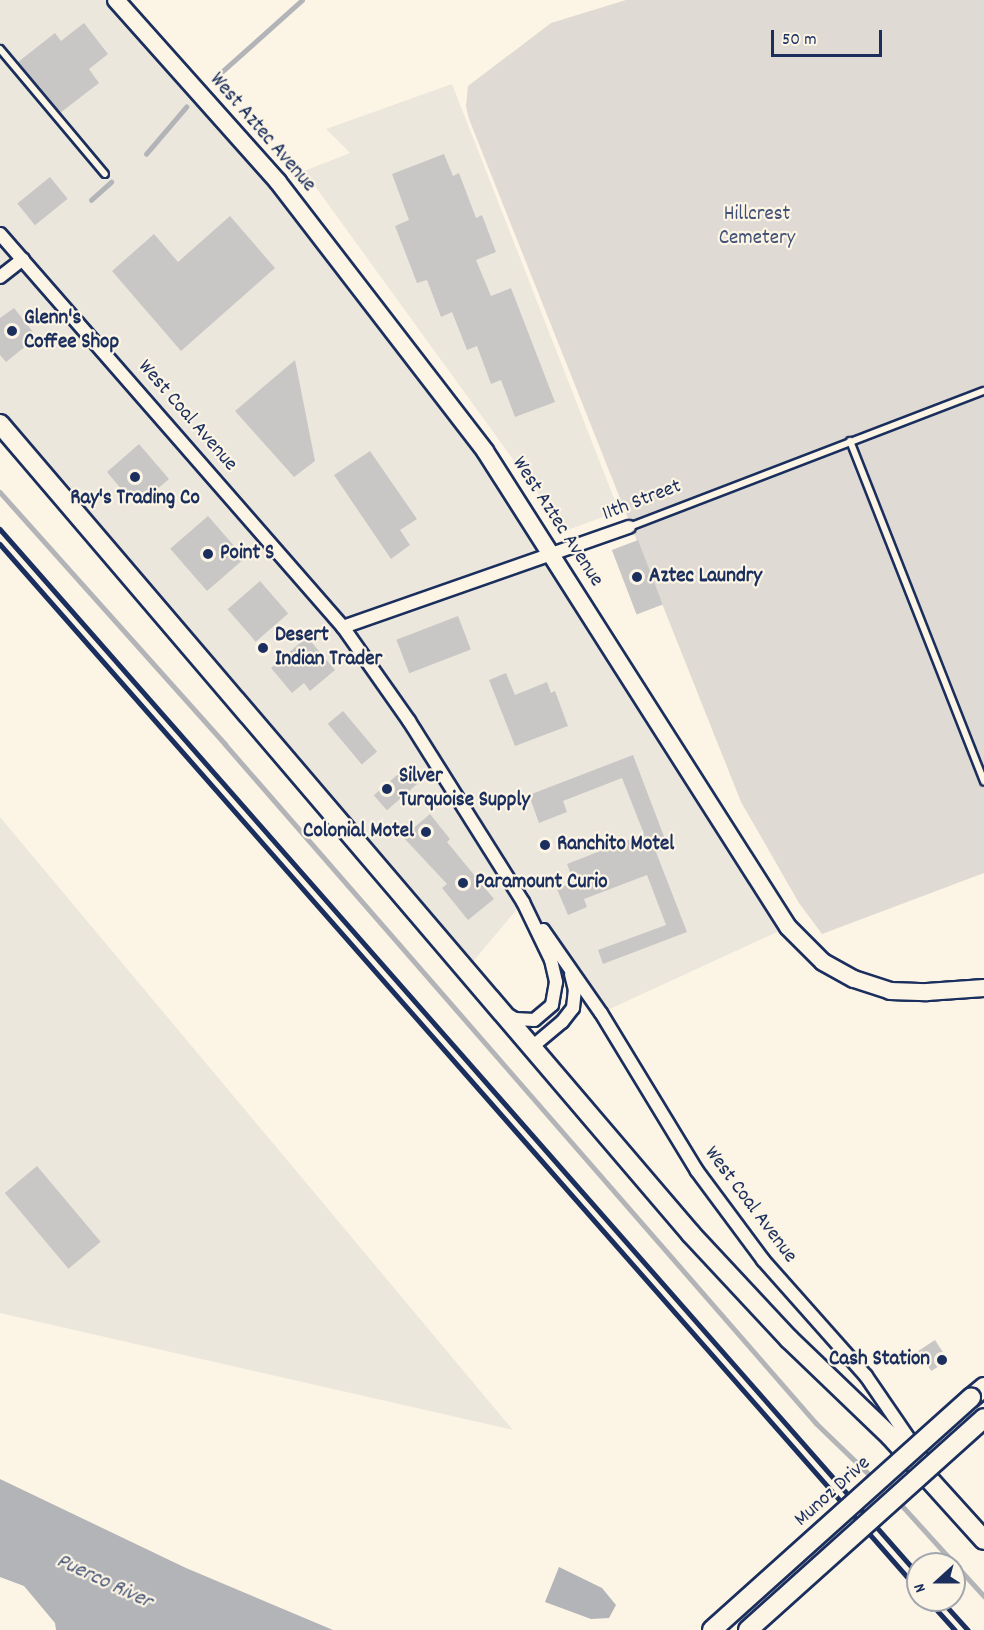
<!DOCTYPE html>
<style>
body{margin:0}
#map{position:relative;width:984px;height:1630px;overflow:hidden;background:#fcf5e5;font-family:Dekko,sans-serif}
div>[style]{position:absolute}
.built>*{inset:0;background:#ece7dc}
.green>*{inset:0;background:#dfdbd4}
.water>*{inset:0;background:#b2b4b8}
.stream>*{height:4.5px;margin:-2.25px;padding:0 2.25px;transform-origin:2.25px;border-radius:2.25px;background:#b2b4b8}
.building>*{inset:0;background:#c8c7c6;transform-origin:0 0}
.roads{filter:drop-shadow(2px 0 #1b2f5e) drop-shadow(-2px 0 #1b2f5e) drop-shadow(0 2px #1b2f5e) drop-shadow(0 -2px #1b2f5e)}
.service>*{height:6px;margin:-3px;padding:0 3px;transform-origin:3px;border-radius:3px;background:#fcf5e5}
.minor>*{height:12px;margin:-6px;padding:0 6px;transform-origin:6px;border-radius:6px;background:#fcf5e5}
.secondary>*{height:16px;margin:-8px;padding:0 8px;transform-origin:8px;border-radius:8px;background:#fcf5e5}
.primary>*{height:18px;margin:-9px;padding:0 9px;transform-origin:9px;border-radius:9px;background:#fcf5e5}
.rail>*{height:4.5px;margin:-2.25px;padding:0 2.25px;transform-origin:2.25px;border-radius:2.25px;background:#1b2f5e}
.bridges{filter:drop-shadow(2px 0 #1b2f5e) drop-shadow(-2px 0 #1b2f5e) drop-shadow(0 2px #1b2f5e) drop-shadow(0 -2px #1b2f5e)}
.primary-bridge>*{height:18px;margin:-9px;padding:0 9px;transform-origin:9px;border-radius:9px;background:#fcf5e5}
.dots>*{width:16px;height:16px;translate:-50% -50%;box-sizing:border-box;border:3px solid #fcf5e5;border-radius:50%}
span{translate:-50% -50%;white-space:nowrap;text-align:center;line-height:1.15;-webkit-text-stroke:4.5px #fcf5e5;paint-order:stroke}
.street-label{font-size:21px;color:#1b2f5e}
.park-label{font-size:21px;color:#425176}
.poi-label{font-size:21px;color:#1b2f5e;font-weight:700}
.left{translate:0 -50%;text-align:left}
.right{translate:-100% -50%;text-align:right}
.water-label{font-size:22px;color:#485779;font-style:italic}
.north{position:absolute;left:906px;top:1552px;width:60px;height:60px;box-sizing:border-box;background:#fcf5e5;border:2px solid #a2a6af;border-radius:50%;rotate:249deg;font-size:16px;font-weight:700;line-height:24px;text-align:center;color:#1b2f5e}
.north::after{content:'';display:block;margin:auto;width:21px;height:27px;background:#1b2f5e;clip-path:polygon(50% 0,100% 100%,50% 72%,0 100%)}
.scale{position:absolute;left:771px;top:30px;width:111px;height:27px;box-sizing:border-box;border:3px solid #1b2f5e;border-top:0;padding-left:8px;font-size:18px;line-height:21px;white-space:nowrap;color:#1b2f5e;-webkit-text-stroke:4px #fcf5e5;paint-order:stroke}
</style>
<div id="map">
<div class="built">
<i style="clip-path:polygon(0 0,116px 0,218px 116px,485px 451px,788px 927px,601px 1013px,409px 721px,523px 902px,466px 970px,0 424px)"></i>
<i style="clip-path:polygon(452px 84px,619px 511px,565px 531px,304px 171px,350px 153px,326px 129px)"></i>
<i style="clip-path:polygon(0 817px,513px 1430px,0 1313px)"></i>
</div>
<div class="green">
<i style="clip-path:polygon(626px 0,984px 0,984px 873px,822px 934px,799px 903px,741px 802px,469px 119px,466px 106px,468px 86px,551px 23px)"></i>
</div>
<div class="water">
<i style="clip-path:polygon(0 1479px,186px 1568px,333px 1630px,56px 1630px,55px 1623px,24px 1586px,0 1577px)"></i>
<i style="clip-path:polygon(559px 1567px,602px 1588px,616px 1605px,609px 1618px,591px 1619px,545px 1602px)"></i>
</div>
<div class="stream">
<i style="left:216px;top:77px;width:115px;rotate:-41.8deg"></i>
<i style="left:146px;top:154px;width:62px;rotate:-49.6deg"></i>
<i style="left:91px;top:200px;width:27px;rotate:-42deg"></i>
<i style="left:0;top:492px;width:338px;rotate:48.2deg"></i>
<i style="left:225px;top:744px;width:900px;rotate:48.96deg"></i>
<i style="left:816px;top:1423px;width:79px;rotate:44deg"></i>
<i style="left:897px;top:1500px;width:130px;rotate:47.8deg"></i>
</div>
<div class="building">
<i style="clip-path:polygon(84px 23px,108px 54px,89px 69px,99px 83px,60px 113px,18px 62px,55px 33px,61px 41px)"></i>
<i style="clip-path:polygon(444px 154px,453px 176px,459px 173px,476px 218px,482px 215px,496px 252px,476px 260px,491px 296px,511px 288px,555px 402px,515px 417px,501px 380px,491px 384px,477px 346px,467px 350px,452px 312px,441px 317px,427px 280px,417px 283px,395px 226px,409px 220px,392px 174px)"></i>
<i style="left:50px;top:177px;width:28px;height:42px;rotate:51deg"></i>
<i style="clip-path:polygon(230px 216px,275px 268px,181px 351px,112px 271px,154px 234px,178px 262px)"></i>
<i style="clip-path:polygon(14px 308px,37px 337px,6px 362px,0 355px,0 318px)"></i>
<i style="clip-path:polygon(295px 360px,315px 461px,294px 477px,235px 411px)"></i>
<i style="clip-path:polygon(139px 444px,169px 479px,143px 501px,135px 492px,128px 497px,107px 472px)"></i>
<i style="clip-path:polygon(370px 451px,417px 519px,400px 530px,410px 545px,391px 559px,334px 475px)"></i>
<i style="left:208px;top:516px;width:56px;height:50px;rotate:49deg"></i>
<i style="left:638px;top:540px;width:69px;height:28px;rotate:69deg"></i>
<i style="left:260px;top:581px;width:43px;height:43px;rotate:49deg"></i>
<i style="left:458px;top:616px;width:36px;height:66px;rotate:69deg"></i>
<i style="clip-path:polygon(307px 637px,335px 670px,310px 691px,304px 683px,292px 693px,271px 668px)"></i>
<i style="clip-path:polygon(506px 673px,515px 695px,547px 682px,551px 693px,555px 691px,568px 726px,515px 746px,489px 680px)"></i>
<i style="left:343px;top:711px;width:53px;height:20px;rotate:50deg"></i>
<i style="clip-path:polygon(633px 755px,668px 847px,656px 852px,687px 932px,603px 964px,598px 950px,666px 925px,647px 875px,584px 899px,587px 907px,568px 915px,557px 889px,574px 882px,567px 864px,644px 834px,622px 778px,563px 801px,567px 812px,539px 823px,529px 795px)"></i>
<i style="left:404px;top:769px;width:20px;height:40px;rotate:49deg"></i>
<i style="clip-path:polygon(430px 814px,450px 839px,447px 842px,494px 899px,468px 920px,442px 888px,447px 884px,403px 837px)"></i>
<i style="left:37px;top:1166px;width:99px;height:42px;rotate:50deg"></i>
<i style="left:935px;top:1340px;width:24px;height:20px;rotate:57deg"></i>
</div>
<div class="roads">
<div class="service">
<i style="left:0;top:49px;width:163px;rotate:50deg"></i>
<i style="left:850px;top:441px;width:366px;rotate:68.5deg"></i>
<i style="left:629px;top:527px;width:380px;rotate:-21deg"></i>
</div>
<div class="minor">
<i style="left:0;top:234px;width:522px;rotate:48.89deg"></i>
<i style="left:343px;top:627px;width:115px;rotate:54.9deg"></i>
<i style="left:409px;top:721px;width:214px;rotate:57.8deg"></i>
<i style="left:523px;top:902px;width:64px;rotate:64.2deg"></i>
<i style="left:551px;top:960px;width:23px;rotate:77deg"></i>
<i style="left:556px;top:982px;width:23px;rotate:100deg"></i>
<i style="left:552px;top:1005px;width:23px;rotate:140deg"></i>
<i style="left:534px;top:1020px;width:19px;rotate:-177deg"></i>
<i style="left:515px;top:1019px;width:8px;rotate:-150deg"></i>
<i style="left:0;top:277px;width:29px;rotate:-38deg"></i>
<i style="left:343px;top:627px;width:303px;rotate:-19.3deg"></i>
<i style="left:543px;top:930px;width:101px;rotate:55.1deg"></i>
<i style="left:601px;top:1013px;width:185px;rotate:58.7deg"></i>
<i style="left:697px;top:1171px;width:111px;rotate:53.4deg"></i>
<i style="left:763px;top:1260px;width:155px;rotate:48.4deg"></i>
<i style="left:866px;top:1376px;width:115px;rotate:55.6deg"></i>
<i style="left:532px;top:1047px;width:39px;rotate:-40deg"></i>
<i style="left:562px;top:1022px;width:18px;rotate:-52deg"></i>
<i style="left:573px;top:1008px;width:18px;rotate:-84deg"></i>
<i style="left:575px;top:990px;width:16px;rotate:-104deg"></i>
</div>
<div class="secondary">
<i style="left:116px;top:0;width:244px;rotate:48.3deg"></i>
<i style="left:278px;top:182px;width:339px;rotate:52.4deg"></i>
<i style="left:485px;top:451px;width:564px;rotate:57.52deg"></i>
<i style="left:788px;top:927px;width:49px;rotate:45deg"></i>
<i style="left:823px;top:962px;width:35px;rotate:29deg"></i>
<i style="left:854px;top:979px;width:38px;rotate:18deg"></i>
<i style="left:890px;top:991px;width:37px;rotate:2deg"></i>
<i style="left:927px;top:992px;width:57px;rotate:-4deg"></i>
</div>
<div class="primary">
<i style="left:0;top:424px;width:1065px;rotate:49.53deg"></i>
<i style="left:691px;top:1234px;width:144px;rotate:47deg"></i>
<i style="left:789px;top:1339px;width:140px;rotate:43.8deg"></i>
<i style="left:890px;top:1436px;width:140px;rotate:47.9deg"></i>
<i style="left:971px;top:1398px;width:17px;rotate:-40deg"></i>
</div>
</div>
<div class="rail">
<i style="left:0;top:529px;width:1391px;rotate:48.7deg"></i>
<i style="left:0;top:544px;width:1391px;rotate:48.7deg"></i>
<i style="left:928px;top:1600px;width:40px;rotate:48deg"></i>
<i style="left:941px;top:1600px;width:40px;rotate:48deg"></i>
</div>
<div class="bridges">
<div class="primary-bridge">
<i style="left:712px;top:1630px;width:348px;rotate:-41.9deg"></i>
<i style="left:748px;top:1630px;width:317px;rotate:-41.9deg"></i>
</div>
</div>
<div class="dots">
<i style="left:12px;top:331px;background:#1b2f5e"></i>
<i style="left:135px;top:477px;background:#1b2f5e"></i>
<i style="left:208px;top:554px;background:#1b2f5e"></i>
<i style="left:637px;top:577px;background:#1b2f5e"></i>
<i style="left:263px;top:648px;background:#1b2f5e"></i>
<i style="left:387px;top:789px;background:#1b2f5e"></i>
<i style="left:426px;top:832px;background:#1b2f5e"></i>
<i style="left:545px;top:845px;background:#1b2f5e"></i>
<i style="left:463px;top:883px;background:#1b2f5e"></i>
<i style="left:942px;top:1360px;background:#1b2f5e"></i>
</div>
<div class="street-label">
<span style="left:262px;top:133px;rotate:49deg">West Aztec Avenue</span>
<span style="left:187px;top:416px;rotate:49deg">West Coal Avenue</span>
<span style="left:642px;top:501px;rotate:-21deg">11th Street</span>
<span style="left:557px;top:522px;rotate:57deg">West Aztec Avenue</span>
<span style="left:750px;top:1205px;rotate:53deg">West Coal Avenue</span>
<span style="left:833px;top:1492px;rotate:-42deg">Munoz Drive</span>
</div>
<div class="park-label">
<span style="left:757px;top:227px">Hillcrest<br>Cemetery</span>
</div>
<div class="poi-label">
<span class="left" style="left:24px;top:331px">Glenn's<br>Coffee Shop</span>
<span style="left:135px;top:499px">Ray's Trading Co</span>
<span class="left" style="left:220px;top:554px">Point S</span>
<span class="left" style="left:649px;top:577px">Aztec Laundry</span>
<span class="left" style="left:275px;top:648px">Desert<br>Indian Trader</span>
<span class="left" style="left:399px;top:789px">Silver<br>Turquoise Supply</span>
<span class="right" style="left:414px;top:832px">Colonial Motel</span>
<span class="left" style="left:557px;top:845px">Ranchito Motel</span>
<span class="left" style="left:475px;top:883px">Paramount Curio</span>
<span class="right" style="left:930px;top:1360px">Cash Station</span>
</div>
<div class="water-label">
<span style="left:104px;top:1582px;rotate:25deg">Puerco River</span>
</div>
<div class="north">N</div>
<div class="scale">50 m</div>
</div>
